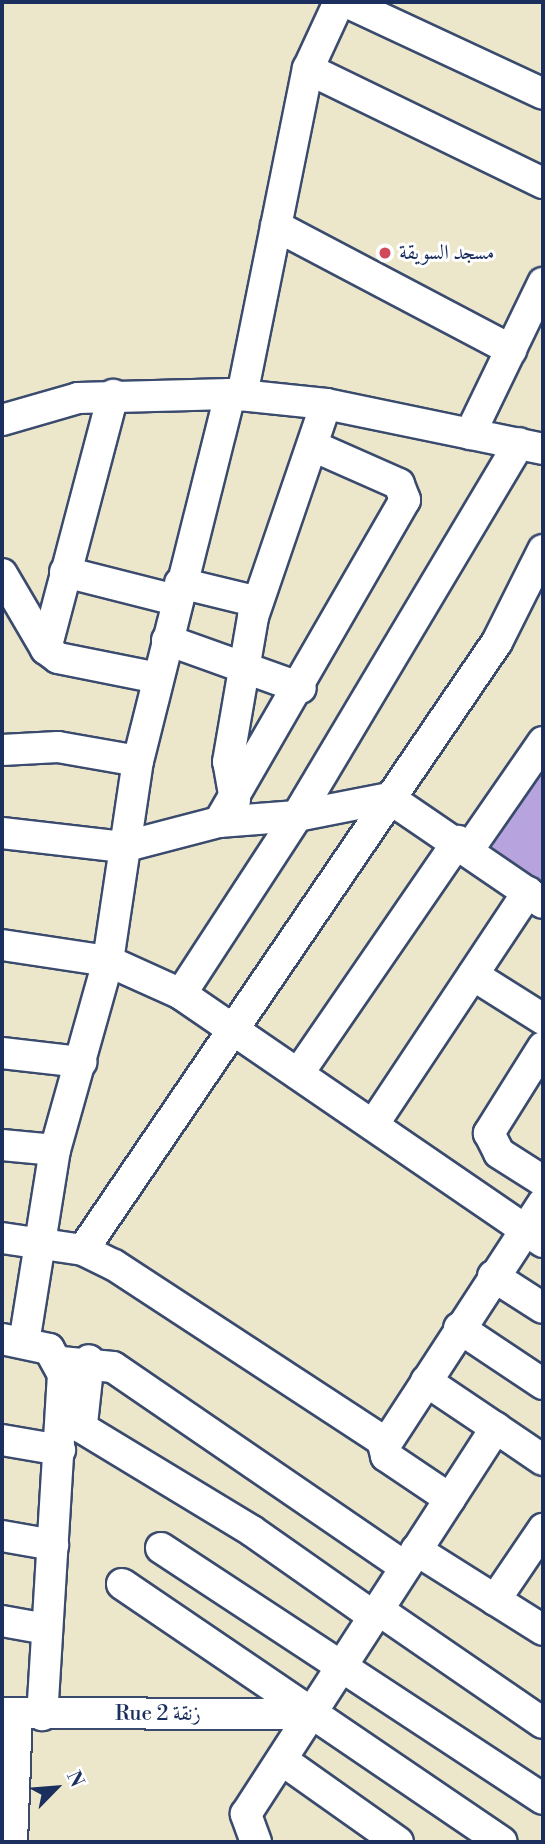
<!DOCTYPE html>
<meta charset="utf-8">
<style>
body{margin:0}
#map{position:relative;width:545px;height:1844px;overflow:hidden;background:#ece7cb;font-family:"Libre Bodoni",Amiri,serif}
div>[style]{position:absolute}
.building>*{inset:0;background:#b7a4de}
.roads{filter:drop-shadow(2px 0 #3a4b6e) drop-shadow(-2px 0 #3a4b6e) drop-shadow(0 2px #3a4b6e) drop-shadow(0 -2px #3a4b6e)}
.minor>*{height:30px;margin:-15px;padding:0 15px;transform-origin:15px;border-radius:15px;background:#fff}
.dots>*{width:19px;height:19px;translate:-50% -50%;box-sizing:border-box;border:4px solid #fff;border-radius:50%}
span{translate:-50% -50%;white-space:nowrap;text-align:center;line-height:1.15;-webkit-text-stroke:6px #fff;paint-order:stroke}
.poi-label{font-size:21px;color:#1b2f5e}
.left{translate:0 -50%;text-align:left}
.street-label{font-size:21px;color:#1b2f5e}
.frame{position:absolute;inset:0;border:4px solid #1b2f5e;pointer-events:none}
.north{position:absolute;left:21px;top:1753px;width:70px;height:70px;-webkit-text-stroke:5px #fff;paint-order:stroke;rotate:65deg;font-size:19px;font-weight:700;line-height:28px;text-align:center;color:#1b2f5e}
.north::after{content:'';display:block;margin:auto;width:24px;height:32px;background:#1b2f5e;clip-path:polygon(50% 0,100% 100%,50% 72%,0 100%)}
</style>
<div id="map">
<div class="building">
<i style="clip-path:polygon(543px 772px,543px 882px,492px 847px)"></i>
</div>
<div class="roads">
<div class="minor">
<i style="left:346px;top:2px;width:217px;rotate:25deg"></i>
<i style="left:308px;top:69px;width:261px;rotate:25.9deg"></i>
<i style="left:276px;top:226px;width:266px;rotate:27.8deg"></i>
<i style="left:242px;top:395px;width:333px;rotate:-78.6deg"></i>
<i style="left:308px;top:69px;width:74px;rotate:-65.2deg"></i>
<i style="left:2px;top:420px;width:79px;rotate:-16.1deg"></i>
<i style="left:78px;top:398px;width:152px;rotate:-1.5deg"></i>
<i style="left:230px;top:394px;width:97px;rotate:5.9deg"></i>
<i style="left:326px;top:404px;width:222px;rotate:11.7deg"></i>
<i style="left:470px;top:434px;width:168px;rotate:-64.2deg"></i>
<i style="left:65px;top:572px;width:114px;rotate:14.2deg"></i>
<i style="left:2px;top:574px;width:87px;rotate:59.6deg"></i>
<i style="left:46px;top:649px;width:15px;rotate:37deg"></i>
<i style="left:58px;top:658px;width:102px;rotate:11.3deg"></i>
<i style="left:180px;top:583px;width:80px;rotate:13.7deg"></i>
<i style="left:167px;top:640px;width:142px;rotate:19.7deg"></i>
<i style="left:46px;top:649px;width:263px;rotate:-75.2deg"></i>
<i style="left:2px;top:750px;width:56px;rotate:-3.1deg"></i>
<i style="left:58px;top:747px;width:81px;rotate:9.9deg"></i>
<i style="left:235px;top:800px;width:39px;rotate:-100deg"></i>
<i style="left:228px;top:762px;width:147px;rotate:-80.2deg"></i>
<i style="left:253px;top:617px;width:225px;rotate:-71.1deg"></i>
<i style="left:219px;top:822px;width:372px;rotate:-60deg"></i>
<i style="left:405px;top:500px;width:17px;rotate:-111deg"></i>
<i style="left:399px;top:484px;width:94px;rotate:-156.2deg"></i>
<i style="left:2px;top:833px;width:122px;rotate:6.6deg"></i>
<i style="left:123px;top:847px;width:99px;rotate:-14.6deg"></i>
<i style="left:219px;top:822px;width:78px;rotate:-4.4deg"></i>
<i style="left:297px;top:816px;width:94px;rotate:-11.1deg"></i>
<i style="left:389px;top:798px;width:186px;rotate:34.3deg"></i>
<i style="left:469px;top:849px;width:130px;rotate:-55.3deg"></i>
<i style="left:2px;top:945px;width:107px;rotate:8.6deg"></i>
<i style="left:108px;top:961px;width:80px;rotate:24.3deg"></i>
<i style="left:181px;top:994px;width:439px;rotate:34.4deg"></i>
<i style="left:473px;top:975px;width:83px;rotate:32.2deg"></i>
<i style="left:181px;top:994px;width:212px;rotate:-56.9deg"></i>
<i style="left:297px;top:816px;width:434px;rotate:-59.2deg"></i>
<i style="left:543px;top:1047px;width:102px;rotate:122.1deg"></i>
<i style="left:489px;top:1133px;width:22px;rotate:63deg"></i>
<i style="left:499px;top:1153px;width:52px;rotate:32.5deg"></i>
<i style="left:2px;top:1053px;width:80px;rotate:6.5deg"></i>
<i style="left:298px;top:1074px;width:283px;rotate:-55.5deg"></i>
<i style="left:373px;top:1125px;width:280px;rotate:-56.4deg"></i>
<i style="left:2px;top:1145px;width:53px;rotate:5.4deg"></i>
<i style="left:2px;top:1238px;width:82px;rotate:8.4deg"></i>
<i style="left:83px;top:1250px;width:34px;rotate:26deg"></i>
<i style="left:114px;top:1265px;width:325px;rotate:33.2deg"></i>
<i style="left:83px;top:1250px;width:736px;rotate:-55.75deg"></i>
<i style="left:497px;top:642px;width:103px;rotate:-63.4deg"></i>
<i style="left:493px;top:1276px;width:59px;rotate:32.6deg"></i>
<i style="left:459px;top:1328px;width:101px;rotate:33.7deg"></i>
<i style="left:2px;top:1339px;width:48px;rotate:12deg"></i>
<i style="left:49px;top:1349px;width:29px;rotate:61deg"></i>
<i style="left:63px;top:1374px;width:342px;rotate:93.5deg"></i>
<i style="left:24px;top:1343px;width:195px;rotate:-80.9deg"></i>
<i style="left:55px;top:1150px;width:196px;rotate:-74.3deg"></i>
<i style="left:108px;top:961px;width:202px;rotate:-81.5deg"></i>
<i style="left:138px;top:761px;width:378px;rotate:-75.9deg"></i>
<i style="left:61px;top:1362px;width:52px;rotate:5.5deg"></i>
<i style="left:113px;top:1367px;width:354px;rotate:34.4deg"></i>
<i style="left:426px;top:1381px;width:84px;rotate:33.9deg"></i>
<i style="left:64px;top:1417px;width:220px;rotate:31.2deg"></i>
<i style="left:252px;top:1531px;width:148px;rotate:35.1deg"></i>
<i style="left:82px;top:1424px;width:64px;rotate:-83.8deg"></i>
<i style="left:2px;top:1440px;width:59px;rotate:9.8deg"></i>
<i style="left:450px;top:1499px;width:77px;rotate:-146.1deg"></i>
<i style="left:386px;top:1456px;width:9px;rotate:-103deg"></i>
<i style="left:384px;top:1447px;width:291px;rotate:-56.9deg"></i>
<i style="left:2px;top:1536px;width:52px;rotate:10deg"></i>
<i style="left:161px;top:1548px;width:457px;rotate:33.3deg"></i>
<i style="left:416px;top:1550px;width:150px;rotate:32.2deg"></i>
<i style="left:122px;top:1584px;width:459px;rotate:34.2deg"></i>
<i style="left:495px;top:1600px;width:86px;rotate:-55.9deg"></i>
<i style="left:377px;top:1609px;width:201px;rotate:34.5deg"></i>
<i style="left:2px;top:1621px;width:45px;rotate:10.3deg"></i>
<i style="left:2px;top:1713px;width:312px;rotate:0.2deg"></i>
<i style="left:282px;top:1760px;width:142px;rotate:35.3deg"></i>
<i style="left:12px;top:1842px;width:128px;rotate:-87.8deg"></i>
<i style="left:256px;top:1842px;width:30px;rotate:-110deg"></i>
<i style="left:246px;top:1814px;width:460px;rotate:-57.1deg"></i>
<i style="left:496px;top:1428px;width:57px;rotate:34.2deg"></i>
</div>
</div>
<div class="dots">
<i style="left:385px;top:253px;background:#d1495b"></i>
</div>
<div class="poi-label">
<span class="left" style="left:399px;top:253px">مسجد السويقة</span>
</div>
<div class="street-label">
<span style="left:158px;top:1714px">Rue 2 زنقة</span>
</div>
<div class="frame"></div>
<div class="north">N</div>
</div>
